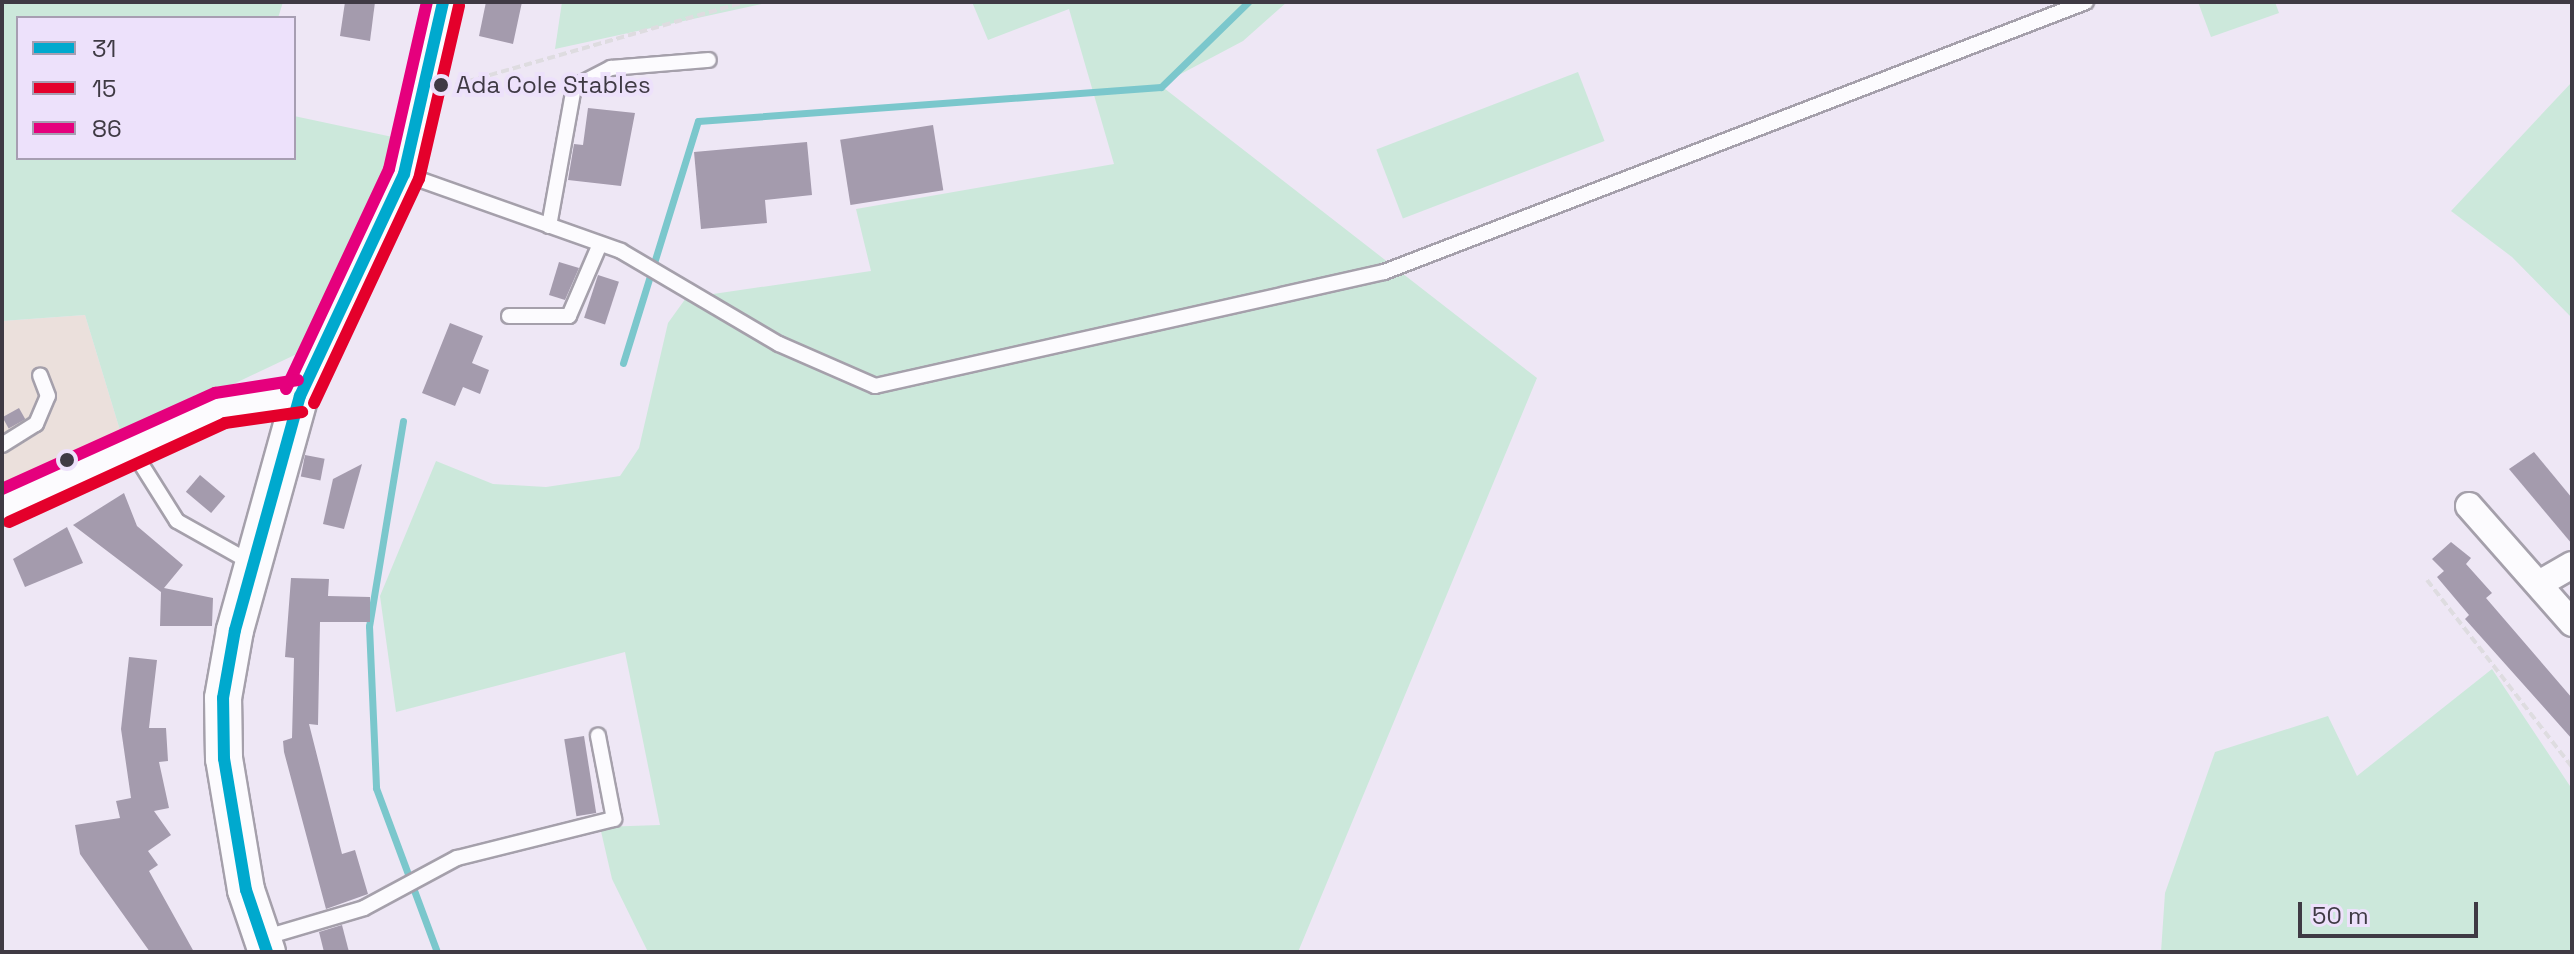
<!DOCTYPE html>
<style>
body{margin:0}
#map{position:relative;width:2574px;height:954px;overflow:hidden;background:#eee7f5;font-family:"Space Grotesk",sans-serif}
div>[style]{position:absolute}
.commercial>*{inset:0;background:#ebe0dc}
.green>*{inset:0;background:#cce8db;transform-origin:0 0}
.stream>*{height:7px;margin:-3.5px;padding:0 3.5px;transform-origin:3.5px;border-radius:3.5px;background:#7bc7cc}
.building>*{inset:0;background:#a49bad;transform-origin:0 0}
.path>*{height:4px;margin-top:-2px;transform-origin:0;background:repeating-linear-gradient(90deg,#dedce0 0 8px,transparent 0 12px)}
.roads{filter:drop-shadow(2px 0 #a5a0ab) drop-shadow(-2px 0 #a5a0ab) drop-shadow(0 2px #a5a0ab) drop-shadow(0 -2px #a5a0ab)}
.lane>*{height:14px;margin:-7px;padding:0 7px;transform-origin:7px;border-radius:7px;background:#fcfbfe}
.street>*{height:26px;margin:-13px;padding:0 13px;transform-origin:13px;border-radius:13px;background:#fcfbfe}
.secondary>*{height:36px;margin:-18px;padding:0 18px;transform-origin:18px;border-radius:18px;background:#fcfbfe}
.bus-1>*{height:12px;margin:-6px;padding:0 6px;transform-origin:6px;border-radius:6px;background:#00a9ce}
.bus-2>*{height:12px;margin:-6px;padding:0 6px;transform-origin:6px;border-radius:6px;background:#e4002b}
.bus-3>*{height:12px;margin:-6px;padding:0 6px;transform-origin:6px;border-radius:6px;background:#e5007d}
.dots>*{width:22px;height:22px;translate:-50% -50%;box-sizing:border-box;border:4px solid #ede1fb;border-radius:50%}
span{translate:-50% -50%;white-space:nowrap;text-align:center;line-height:1.15;-webkit-text-stroke:8px #ede1fb;paint-order:stroke}
.bus-label{font-size:24px;color:#3f3a44}
.left{translate:0 -50%;text-align:left}
.frame{position:absolute;inset:0;border:4px solid #3f3a44;pointer-events:none}
.legend{position:absolute;left:16px;top:16px;width:280px;height:144px;box-sizing:border-box;background:#ede1fb;border:2px solid #a79eb2;margin:0;padding:10px 14px;list-style:none;font-size:24px;color:#3f3a44}
.legend li{display:flex;align-items:center;gap:16px;height:40px}
.legend b{width:40px;border:2px solid #a79eb2}
.scale{position:absolute;left:2298px;top:902px;width:180px;height:36px;box-sizing:border-box;border:4px solid #3f3a44;border-top:0;padding-left:10px;font-size:24px;line-height:28px;white-space:nowrap;color:#3f3a44;-webkit-text-stroke:6px #ede1fb;paint-order:stroke}
</style>
<div id="map">
<div class="commercial">
<i style="clip-path:polygon(85px 315px,122px 437px,2px 488px,2px 321px)"></i>
</div>
<div class="green">
<i style="clip-path:polygon(2px 2px,283px 2px,278px 18px,18px 18px,18px 158px,294px 158px,294px 116px,402px 139px,301px 352px,122px 437px,85px 315px,2px 321px)"></i>
<i style="clip-path:polygon(562px 2px,771px 2px,555px 49px)"></i>
<i style="clip-path:polygon(972px 2px,1287px 2px,1243px 41px,1160px 85px,1537px 378px,1298px 952px,648px 952px,612px 879px,600px 827px,660px 825px,625px 652px,396px 712px,380px 596px,436px 461px,493px 484px,546px 487px,620px 476px,639px 448px,668px 323px,686px 298px,871px 271px,856px 209px,1114px 164px,1069px 9px,988px 40px)"></i>
<i style="clip-path:polygon(2198px 2px,2275px 2px,2279px 13px,2211px 37px)"></i>
<i style="left:1578px;top:72px;width:74px;height:216px;rotate:69deg"></i>
<i style="clip-path:polygon(2572px 82px,2572px 318px,2512px 257px,2451px 211px)"></i>
<i style="clip-path:polygon(2492px 669px,2572px 789px,2572px 952px,2161px 952px,2165px 893px,2215px 752px,2328px 716px,2357px 776px)"></i>
</div>
<div class="stream">
<i style="left:623px;top:363px;width:253px;rotate:-72.8deg"></i>
<i style="left:698px;top:121px;width:464px;rotate:-4.2deg"></i>
<i style="left:1161px;top:87px;width:122px;rotate:-44.3deg"></i>
<i style="left:403px;top:421px;width:208px;rotate:99.4deg"></i>
<i style="left:369px;top:626px;width:162px;rotate:87.5deg"></i>
<i style="left:376px;top:788px;width:175px;rotate:69.6deg"></i>
</div>
<div class="building">
<i style="clip-path:polygon(345px 2px,375px 2px,370px 41px,340px 36px)"></i>
<i style="clip-path:polygon(486px 2px,522px 2px,513px 44px,479px 36px)"></i>
<i style="clip-path:polygon(588px 108px,635px 113px,621px 186px,568px 180px,574px 144px,583px 145px)"></i>
<i style="left:933px;top:125px;width:66px;height:94px;rotate:81deg"></i>
<i style="clip-path:polygon(807px 142px,812px 195px,765px 200px,767px 223px,701px 229px,694px 152px)"></i>
<i style="clip-path:polygon(559px 262px,579px 268px,565px 300px,549px 295px)"></i>
<i style="left:598px;top:275px;width:22px;height:45px;rotate:18deg"></i>
<i style="clip-path:polygon(450px 323px,483px 336px,472px 363px,489px 370px,480px 394px,463px 387px,455px 406px,422px 393px)"></i>
<i style="left:19px;top:408px;width:13px;height:19px;rotate:61deg"></i>
<i style="clip-path:polygon(2534px 452px,2572px 498px,2572px 544px,2509px 469px)"></i>
<i style="left:305px;top:455px;width:20px;height:22px;rotate:11deg"></i>
<i style="clip-path:polygon(362px 464px,344px 529px,323px 524px,333px 479px)"></i>
<i style="left:200px;top:475px;width:33px;height:22px;rotate:40deg"></i>
<i style="clip-path:polygon(124px 493px,137px 526px,183px 565px,164px 588px,213px 598px,212px 626px,160px 626px,161px 592px,73px 525px)"></i>
<i style="clip-path:polygon(67px 527px,83px 563px,25px 587px,13px 559px)"></i>
<i style="clip-path:polygon(2451px 542px,2471px 558px,2466px 564px,2492px 593px,2486px 598px,2572px 698px,2572px 739px,2465px 619px,2469px 615px,2437px 577px,2444px 571px,2432px 559px)"></i>
<i style="clip-path:polygon(291px 578px,329px 579px,328px 596px,370px 597px,370px 622px,320px 622px,318px 725px,309px 724px,342px 854px,355px 850px,368px 894px,326px 909px,284px 752px,283px 741px,292px 738px,294px 658px,285px 657px)"></i>
<i style="clip-path:polygon(129px 657px,157px 660px,149px 728px,166px 728px,168px 761px,159px 762px,169px 808px,154px 811px,171px 835px,148px 851px,158px 865px,149px 871px,194px 952px,150px 952px,80px 854px,75px 825px,120px 818px,116px 801px,131px 798px,121px 729px)"></i>
<i style="left:584px;top:736px;width:78px;height:20px;rotate:81deg"></i>
<i style="clip-path:polygon(342px 925px,349px 952px,324px 952px,319px 932px)"></i>
</div>
<div class="path">
<i style="left:455px;top:85px;width:302px;rotate:-16deg"></i>
<i style="left:2427px;top:580px;width:237px;rotate:52.2deg"></i>
</div>
<div class="roads">
<div class="lane">
<i style="left:404px;top:174px;width:230px;rotate:19.5deg"></i>
<i style="left:621px;top:251px;width:183px;rotate:30.5deg"></i>
<i style="left:779px;top:344px;width:105px;rotate:23.6deg"></i>
<i style="left:875px;top:386px;width:522px;rotate:-12.62deg"></i>
<i style="left:1384px;top:272px;width:752px;rotate:-21.04deg"></i>
<i style="left:549px;top:226px;width:141px;rotate:-79.8deg"></i>
<i style="left:574px;top:87px;width:42px;rotate:-27.2deg"></i>
<i style="left:611px;top:68px;width:98px;rotate:-4.7deg"></i>
<i style="left:509px;top:316px;width:60px"></i>
<i style="left:569px;top:316px;width:78px;rotate:-66.7deg"></i>
<i style="left:2px;top:445px;width:40px;rotate:-32deg"></i>
<i style="left:36px;top:424px;width:30px;rotate:-67deg"></i>
<i style="left:48px;top:396px;width:22px;rotate:-111deg"></i>
<i style="left:131px;top:448px;width:86px;rotate:57.8deg"></i>
<i style="left:177px;top:521px;width:84px;rotate:29.3deg"></i>
<i style="left:263px;top:938px;width:105px;rotate:-16.5deg"></i>
<i style="left:364px;top:908px;width:106px;rotate:-28.3deg"></i>
<i style="left:457px;top:858px;width:162px;rotate:-14deg"></i>
<i style="left:614px;top:819px;width:85px;rotate:-100.9deg"></i>
</div>
<div class="street">
<i style="left:2469px;top:506px;width:156px;rotate:48.6deg"></i>
<i style="left:2539px;top:584px;width:38px;rotate:-30deg"></i>
</div>
<div class="secondary">
<i style="left:2px;top:507px;width:239px;rotate:-24.4deg"></i>
<i style="left:220px;top:408px;width:81px;rotate:-8.5deg"></i>
<i style="left:267px;top:952px;width:65px;rotate:-108.7deg"></i>
<i style="left:246px;top:890px;width:133px;rotate:-99.5deg"></i>
<i style="left:224px;top:759px;width:61px;rotate:-90.9deg"></i>
<i style="left:223px;top:698px;width:69px;rotate:-80deg"></i>
<i style="left:235px;top:630px;width:243px;rotate:-74.5deg"></i>
<i style="left:300px;top:396px;width:245px;rotate:-64.9deg"></i>
<i style="left:404px;top:174px;width:176px;rotate:-77.2deg"></i>
</div>
</div>
<div class="bus-1">
<i style="left:267px;top:952px;width:65px;rotate:-108.7deg"></i>
<i style="left:246px;top:890px;width:133px;rotate:-99.5deg"></i>
<i style="left:224px;top:759px;width:61px;rotate:-90.9deg"></i>
<i style="left:223px;top:698px;width:69px;rotate:-80deg"></i>
<i style="left:235px;top:630px;width:243px;rotate:-74.5deg"></i>
<i style="left:300px;top:396px;width:245px;rotate:-64.9deg"></i>
<i style="left:404px;top:174px;width:176px;rotate:-77.2deg"></i>
</div>
<div class="bus-2">
<i style="left:314px;top:403px;width:247px;rotate:-64.9deg"></i>
<i style="left:419px;top:179px;width:178px;rotate:-77deg"></i>
<i style="left:9px;top:522px;width:238px;rotate:-24.6deg"></i>
<i style="left:225px;top:423px;width:78px;rotate:-8.1deg"></i>
</div>
<div class="bus-3">
<i style="left:286px;top:389px;width:243px;rotate:-64.9deg"></i>
<i style="left:389px;top:169px;width:171px;rotate:-77.2deg"></i>
<i style="left:2px;top:489px;width:234px;rotate:-24.3deg"></i>
<i style="left:215px;top:393px;width:84px;rotate:-8.9deg"></i>
</div>
<div class="dots">
<i style="left:441px;top:85px;background:#3f3a44"></i>
<i style="left:67px;top:460px;background:#3f3a44"></i>
</div>
<div class="bus-label">
<span class="left" style="left:456px;top:85px">Ada Cole Stables</span>
</div>
<div class="frame"></div>
<ul class="legend">
<li><b style="height:10px;background:#00a9ce"></b>31</li>
<li><b style="height:10px;background:#e4002b"></b>15</li>
<li><b style="height:10px;background:#e5007d"></b>86</li>
</ul>
<div class="scale">50 m</div>
</div>
